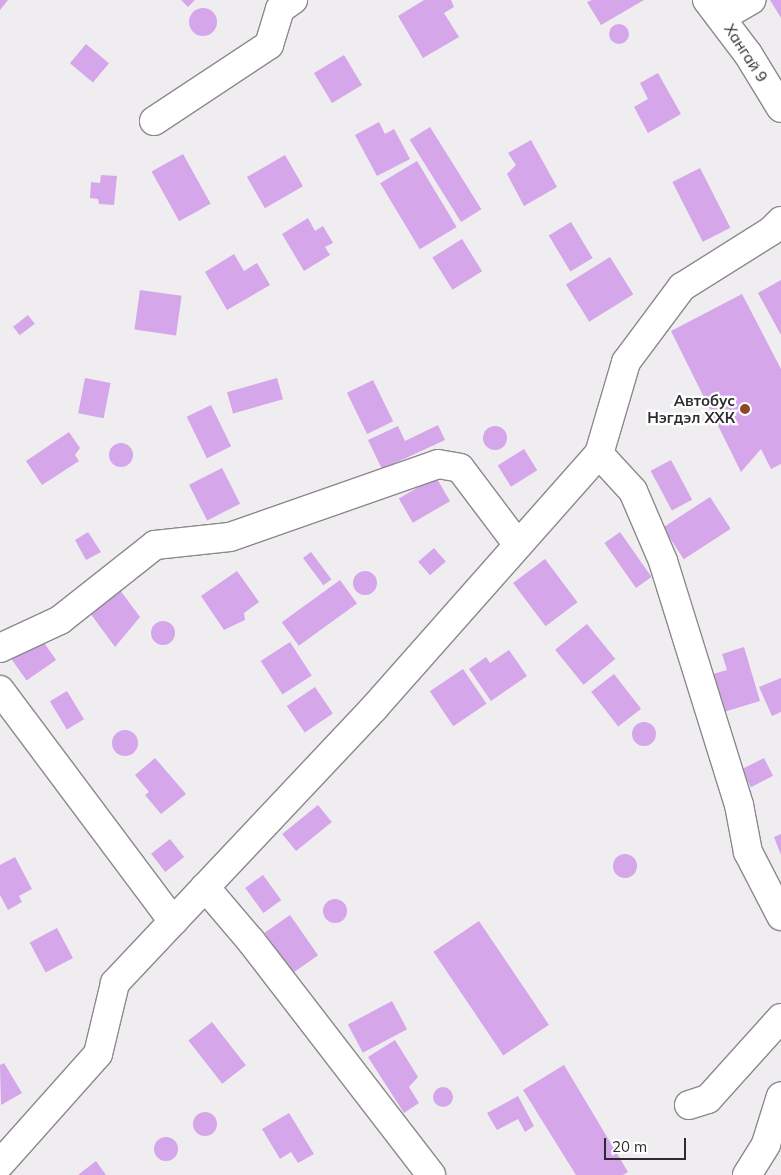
<!DOCTYPE html>
<meta charset="utf-8">
<style>
body{margin:0}
#map{position:relative;width:781px;height:1175px;overflow:hidden;background:#f0edf1;font-family:Mulish,sans-serif}
div>[style]{position:absolute}
.building>*{inset:0;background:#d5a6e9;transform-origin:0 0}
.round{border-radius:50%}
.roads{filter:drop-shadow(1px 0 #8b898c) drop-shadow(-1px 0 #8b898c) drop-shadow(0 1px #8b898c) drop-shadow(0 -1px #8b898c)}
.minor>*{height:28px;margin:-14px;padding:0 14px;transform-origin:14px;border-radius:14px;background:#fff}
.dots>*{width:14px;height:14px;translate:-50% -50%;box-sizing:border-box;border:2px solid #fff;border-radius:50%}
span{translate:-50% -50%;white-space:nowrap;text-align:center;line-height:1.15;-webkit-text-stroke:4.5px #fff;paint-order:stroke}
.street-label{font-size:15px;color:#2c2b2d}
.poi-label{font-size:15px;color:#2c2b2d;font-weight:700}
.right{translate:-100% -50%;text-align:right}
.scale{position:absolute;left:604px;top:1138px;width:82px;height:22px;box-sizing:border-box;border:2px solid #2c2b2d;border-top:0;padding-left:6px;font-size:15px;line-height:18px;white-space:nowrap;color:#2c2b2d;-webkit-text-stroke:4px #fff;paint-order:stroke}
</style>
<div id="map">
<div class="building">
<i style="clip-path:polygon(0 0,8px 0,0 10px)"></i>
<i style="clip-path:polygon(181px 0,195px 0,188px 7px)"></i>
<i style="clip-path:polygon(424px 0,451px 0,454px 7px,444px 13px,459px 37px,423px 58px,398px 16px)"></i>
<i style="clip-path:polygon(592px 0,644px 0,601px 25px,587px 2px)"></i>
<i style="clip-path:polygon(770px 0,781px 0,781px 18px)"></i>
<i class="round" style="left:189px;top:8px;width:28px;height:28px"></i>
<i class="round" style="left:609px;top:24px;width:20px;height:20px"></i>
<i style="left:86px;top:44px;width:30px;height:25px;rotate:40deg"></i>
<i style="left:344px;top:55px;width:35px;height:35px;rotate:59deg"></i>
<i style="clip-path:polygon(658px 73px,681px 114px,648px 133px,634px 107px,648px 99px,640px 83px)"></i>
<i style="clip-path:polygon(379px 122px,385px 134px,394px 129px,410px 159px,377px 176px,355px 135px)"></i>
<i style="left:430px;top:127px;width:97px;height:24px;rotate:58deg"></i>
<i style="clip-path:polygon(531px 140px,557px 187px,524px 206px,507px 174px,516px 165px,508px 153px)"></i>
<i style="left:183px;top:154px;width:57px;height:36px;rotate:61deg"></i>
<i style="left:285px;top:155px;width:36px;height:44px;rotate:60deg"></i>
<i style="left:417px;top:161px;width:77px;height:43px;rotate:59deg"></i>
<i style="left:700px;top:168px;width:67px;height:31px;rotate:63deg"></i>
<i style="clip-path:polygon(101px 175px,117px 176px,114px 205px,99px 204px,98px 199px,90px 198px,91px 182px,100px 183px)"></i>
<i style="clip-path:polygon(308px 218px,315px 231px,323px 226px,333px 243px,325px 247px,330px 255px,304px 271px,282px 234px)"></i>
<i style="left:571px;top:222px;width:42px;height:26px;rotate:59deg"></i>
<i style="left:462px;top:239px;width:38px;height:35px;rotate:58deg"></i>
<i style="clip-path:polygon(234px 254px,244px 271px,257px 263px,270px 285px,227px 310px,205px 272px)"></i>
<i style="left:610px;top:257px;width:44px;height:52px;rotate:58deg"></i>
<i style="clip-path:polygon(781px 280px,781px 335px,758px 293px)"></i>
<i style="left:140px;top:290px;width:42px;height:40px;rotate:8deg"></i>
<i style="clip-path:polygon(742px 294px,781px 369px,781px 464px,771px 469px,761px 449px,741px 472px,671px 331px)"></i>
<i style="left:28px;top:315px;width:11px;height:19px;rotate:52deg"></i>
<i style="left:85px;top:378px;width:26px;height:36px;rotate:11deg"></i>
<i style="left:277px;top:378px;width:22px;height:52px;rotate:74deg"></i>
<i style="left:373px;top:380px;width:46px;height:29px;rotate:64deg"></i>
<i style="left:211px;top:405px;width:46px;height:27px;rotate:64deg"></i>
<i style="clip-path:polygon(438px 425px,445px 440px,382px 469px,368px 440px,398px 426px,405px 441px)"></i>
<i class="round" style="left:483px;top:426px;width:24px;height:24px"></i>
<i style="clip-path:polygon(69px 432px,80px 448px,75px 455px,79px 461px,42px 485px,26px 461px)"></i>
<i class="round" style="left:109px;top:443px;width:24px;height:24px"></i>
<i style="left:524px;top:449px;width:25px;height:31px;rotate:58deg"></i>
<i style="left:671px;top:460px;width:45px;height:23px;rotate:62deg"></i>
<i style="left:222px;top:468px;width:40px;height:37px;rotate:63deg"></i>
<i style="left:436px;top:477px;width:28px;height:43px;rotate:60deg"></i>
<i style="left:710px;top:497px;width:38px;height:56px;rotate:57deg"></i>
<i style="clip-path:polygon(88px 532px,101px 552px,86px 560px,75px 540px)"></i>
<i style="left:620px;top:532px;width:55px;height:19px;rotate:55deg"></i>
<i style="left:434px;top:548px;width:18px;height:21px;rotate:49deg"></i>
<i style="left:311px;top:552px;width:34px;height:10px;rotate:53deg"></i>
<i style="left:545px;top:559px;width:54px;height:40px;rotate:53deg"></i>
<i style="clip-path:polygon(237px 571px,259px 602px,244px 613px,245px 620px,224px 630px,201px 596px)"></i>
<i class="round" style="left:353px;top:571px;width:24px;height:24px"></i>
<i style="left:340px;top:580px;width:29px;height:72px;rotate:54deg"></i>
<i style="clip-path:polygon(120px 590px,140px 617px,115px 647px,90px 613px)"></i>
<i class="round" style="left:151px;top:621px;width:24px;height:24px"></i>
<i style="left:587px;top:624px;width:45px;height:41px;rotate:51deg"></i>
<i style="left:40px;top:637px;width:28px;height:36px;rotate:55deg"></i>
<i style="left:290px;top:642px;width:40px;height:35px;rotate:57deg"></i>
<i style="clip-path:polygon(744px 647px,760px 701px,724px 712px,713px 674px,727px 670px,722px 654px)"></i>
<i style="clip-path:polygon(509px 650px,527px 676px,491px 701px,469px 669px,486px 657px,490px 663px)"></i>
<i style="left:463px;top:669px;width:42px;height:40px;rotate:56deg"></i>
<i style="left:614px;top:674px;width:44px;height:29px;rotate:52deg"></i>
<i style="clip-path:polygon(781px 678px,781px 712px,772px 716px,759px 687px)"></i>
<i style="left:315px;top:687px;width:32px;height:34px;rotate:56deg"></i>
<i style="left:67px;top:691px;width:33px;height:20px;rotate:59deg"></i>
<i class="round" style="left:632px;top:722px;width:24px;height:24px"></i>
<i class="round" style="left:112px;top:730px;width:26px;height:26px"></i>
<i style="clip-path:polygon(155px 758px,186px 794px,161px 814px,145px 795px,149px 792px,135px 775px)"></i>
<i style="left:764px;top:758px;width:20px;height:25px;rotate:63deg"></i>
<i style="left:318px;top:805px;width:22px;height:46px;rotate:51deg"></i>
<i style="clip-path:polygon(781px 834px,781px 855px,774px 837px)"></i>
<i style="left:170px;top:839px;width:23px;height:24px;rotate:52deg"></i>
<i class="round" style="left:613px;top:854px;width:24px;height:24px"></i>
<i style="clip-path:polygon(15px 857px,32px 889px,19px 896px,22px 902px,8px 910px,0 895px,0 865px)"></i>
<i style="left:263px;top:875px;width:31px;height:22px;rotate:54deg"></i>
<i class="round" style="left:323px;top:899px;width:24px;height:24px"></i>
<i style="left:290px;top:915px;width:49px;height:31px;rotate:55deg"></i>
<i style="left:479px;top:921px;width:125px;height:55px;rotate:56deg"></i>
<i style="left:57px;top:928px;width:34px;height:31px;rotate:62deg"></i>
<i style="left:392px;top:1001px;width:32px;height:50px;rotate:62deg"></i>
<i style="left:212px;top:1022px;width:55px;height:30px;rotate:52deg"></i>
<i style="clip-path:polygon(395px 1040px,418px 1077px,409px 1087px,419px 1103px,404px 1113px,368px 1057px)"></i>
<i style="clip-path:polygon(4px 1063px,22px 1093px,1px 1105px,0 1065px)"></i>
<i style="clip-path:polygon(564px 1065px,628px 1172px,623px 1175px,576px 1175px,523px 1090px)"></i>
<i class="round" style="left:433px;top:1087px;width:20px;height:20px"></i>
<i style="clip-path:polygon(518px 1096px,534px 1126px,525px 1132px,518px 1119px,497px 1130px,487px 1113px)"></i>
<i class="round" style="left:193px;top:1112px;width:24px;height:24px"></i>
<i style="clip-path:polygon(289px 1113px,314px 1154px,298px 1163px,291px 1152px,280px 1159px,262px 1129px)"></i>
<i class="round" style="left:154px;top:1137px;width:24px;height:24px"></i>
<i style="clip-path:polygon(96px 1161px,106px 1175px,78px 1175px)"></i>
</div>
<div class="roads">
<div class="minor">
<i style="left:707px;top:0;width:68px;rotate:52.8deg"></i>
<i style="left:748px;top:54px;width:63px;rotate:58.6deg"></i>
<i style="left:722px;top:17px;width:34px;rotate:-30deg"></i>
<i style="left:154px;top:121px;width:138px;rotate:-33.5deg"></i>
<i style="left:269px;top:45px;width:38px;rotate:-73deg"></i>
<i style="left:280px;top:9px;width:16px;rotate:-35deg"></i>
<i style="left:599px;top:454px;width:50px;rotate:47.4deg"></i>
<i style="left:633px;top:491px;width:76px;rotate:66.8deg"></i>
<i style="left:663px;top:561px;width:256px;rotate:72.7deg"></i>
<i style="left:739px;top:805px;width:48px;rotate:79.2deg"></i>
<i style="left:748px;top:852px;width:72px;rotate:62.7deg"></i>
<i style="left:0;top:648px;width:66px;rotate:-25deg"></i>
<i style="left:60px;top:620px;width:121px;rotate:-38.3deg"></i>
<i style="left:155px;top:545px;width:75px;rotate:-6.1deg"></i>
<i style="left:230px;top:537px;width:220px;rotate:-19.3deg"></i>
<i style="left:438px;top:464px;width:22px;rotate:10deg"></i>
<i style="left:460px;top:468px;width:96px;rotate:53deg"></i>
<i style="left:0;top:690px;width:289px;rotate:53.2deg"></i>
<i style="left:205px;top:887px;width:71px;rotate:49.6deg"></i>
<i style="left:251px;top:941px;width:295px;rotate:52.4deg"></i>
<i style="left:689px;top:1105px;width:20px;rotate:-18deg"></i>
<i style="left:708px;top:1099px;width:109px;rotate:-48deg"></i>
<i style="left:0;top:1164px;width:147px;rotate:-48.3deg"></i>
<i style="left:98px;top:1054px;width:73px;rotate:-76.5deg"></i>
<i style="left:115px;top:983px;width:378px;rotate:-46.7deg"></i>
<i style="left:374px;top:708px;width:339px;rotate:-48.5deg"></i>
<i style="left:599px;top:454px;width:96px;rotate:-73.6deg"></i>
<i style="left:626px;top:362px;width:94px;rotate:-53.3deg"></i>
<i style="left:682px;top:287px;width:105px;rotate:-32.2deg"></i>
<i style="left:771px;top:231px;width:14px;rotate:-45deg"></i>
<i style="left:747px;top:1175px;width:36px;rotate:-58deg"></i>
<i style="left:766px;top:1144px;width:50px;rotate:-72.6deg"></i>
</div>
</div>
<div class="dots">
<i style="left:745px;top:409px;background:#8f4725"></i>
</div>
<div class="street-label">
<span style="left:746px;top:53px;rotate:57deg">Хангай 9</span>
</div>
<div class="poi-label">
<span class="right" style="left:735px;top:409px">Автобус<br>Нэгдэл ХХК</span>
</div>
<div class="scale">20 m</div>
</div>
